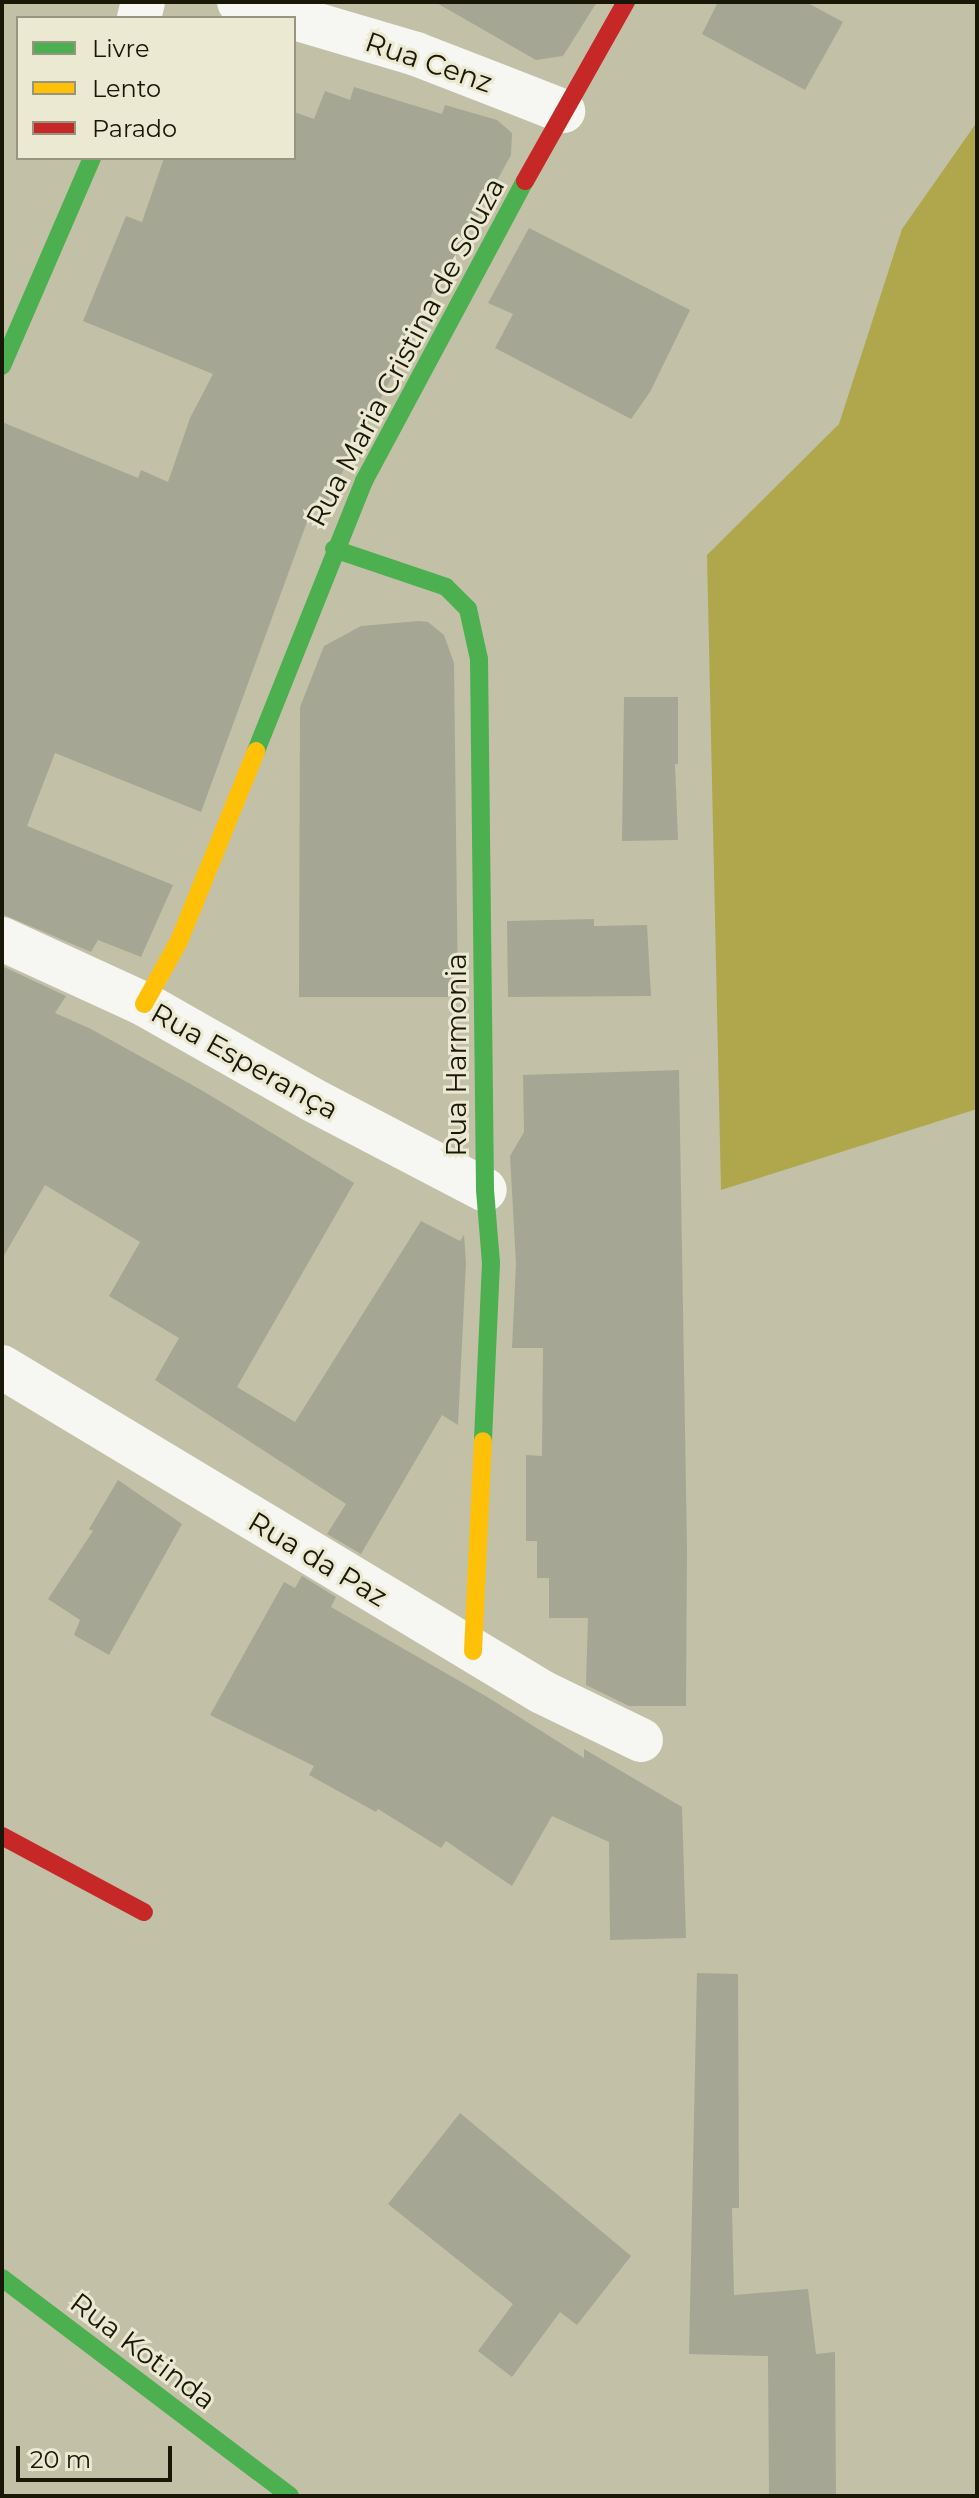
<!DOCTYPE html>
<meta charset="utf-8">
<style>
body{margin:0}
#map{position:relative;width:979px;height:2498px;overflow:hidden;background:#c2c0a7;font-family:Montserrat,sans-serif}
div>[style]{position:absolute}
.forest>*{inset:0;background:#b0a74c}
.building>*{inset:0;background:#a5a794}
.street>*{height:44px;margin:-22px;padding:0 22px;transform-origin:22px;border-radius:22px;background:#f6f6f2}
.fast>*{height:18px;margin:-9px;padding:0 9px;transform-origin:9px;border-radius:9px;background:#4caf50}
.slow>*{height:18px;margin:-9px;padding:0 9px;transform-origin:9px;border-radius:9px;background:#ffc107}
.jam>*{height:18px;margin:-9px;padding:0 9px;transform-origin:9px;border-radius:9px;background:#c62828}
span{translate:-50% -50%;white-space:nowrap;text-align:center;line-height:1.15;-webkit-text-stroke:6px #ebe9d1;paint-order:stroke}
.street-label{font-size:28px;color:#191706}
.frame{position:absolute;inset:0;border:4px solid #191706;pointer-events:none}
.legend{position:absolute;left:16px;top:16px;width:280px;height:144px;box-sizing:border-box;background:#ebe9d1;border:2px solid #979580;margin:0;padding:10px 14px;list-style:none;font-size:24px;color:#191706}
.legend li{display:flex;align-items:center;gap:16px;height:40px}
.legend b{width:40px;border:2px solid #979580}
.scale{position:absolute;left:16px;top:2446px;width:156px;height:36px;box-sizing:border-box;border:4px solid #191706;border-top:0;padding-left:10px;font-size:24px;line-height:28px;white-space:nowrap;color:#191706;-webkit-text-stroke:6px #ebe9d1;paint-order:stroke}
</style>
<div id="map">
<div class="forest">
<i style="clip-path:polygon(977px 122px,977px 1109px,721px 1190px,707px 555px,839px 424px,902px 229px)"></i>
</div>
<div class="building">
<i style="clip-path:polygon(435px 2px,597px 2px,563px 56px,536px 60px)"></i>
<i style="clip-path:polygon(718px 2px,806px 2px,843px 22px,805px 90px,702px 34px)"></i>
<i style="clip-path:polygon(354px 87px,442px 114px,445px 105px,497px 120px,512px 133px,511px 155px,442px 282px,438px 280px,409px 344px,327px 502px,315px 500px,201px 812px,55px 753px,27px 826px,173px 885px,141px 957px,98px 940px,91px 952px,2px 914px,2px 422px,138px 478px,141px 470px,168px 482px,190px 418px,213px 374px,83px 321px,126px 216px,142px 222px,164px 158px,294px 158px,294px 112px,314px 119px,325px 91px,350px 100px)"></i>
<i style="clip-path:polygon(529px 228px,690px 310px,650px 392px,631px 419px,495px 348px,513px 314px,488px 303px)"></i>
<i style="clip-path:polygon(419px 621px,428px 622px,444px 635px,454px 663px,458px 997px,299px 997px,300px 707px,324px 646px,361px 626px)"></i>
<i style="clip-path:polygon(624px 697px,678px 697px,678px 764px,675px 764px,678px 840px,622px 841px)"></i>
<i style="clip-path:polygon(594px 919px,594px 926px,647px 925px,651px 996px,508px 997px,507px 921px)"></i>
<i style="clip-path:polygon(2px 966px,66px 996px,55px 1013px,91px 1029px,203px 1091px,354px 1183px,237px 1387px,295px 1422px,421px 1221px,460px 1241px,464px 1235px,466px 1263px,458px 1425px,442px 1415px,361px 1554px,327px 1534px,346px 1504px,155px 1380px,179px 1338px,109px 1296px,140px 1242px,45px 1185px,2px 1259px)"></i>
<i style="clip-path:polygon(679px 1070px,687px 1548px,686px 1706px,629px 1706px,586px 1685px,588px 1618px,549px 1618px,549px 1578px,537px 1578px,537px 1541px,526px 1541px,526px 1455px,542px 1456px,543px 1348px,512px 1348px,516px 1264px,510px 1156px,524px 1132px,523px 1075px)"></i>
<i style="clip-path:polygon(118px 1480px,182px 1524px,109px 1655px,74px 1635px,80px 1620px,48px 1599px,93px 1531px,89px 1529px)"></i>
<i style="clip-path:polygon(302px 1576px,336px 1597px,331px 1607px,489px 1698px,584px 1758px,584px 1749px,682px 1807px,686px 1938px,610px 1940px,609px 1842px,552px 1816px,512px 1886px,446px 1841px,441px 1848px,378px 1809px,376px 1812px,309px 1775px,314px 1766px,210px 1715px,284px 1582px,295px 1588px)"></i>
<i style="clip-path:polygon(697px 1973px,738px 1974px,739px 2208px,732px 2208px,734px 2295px,808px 2289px,816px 2354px,835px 2352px,836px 2496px,769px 2496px,768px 2356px,689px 2354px)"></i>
<i style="clip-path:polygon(460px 2113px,631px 2256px,577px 2325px,560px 2312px,512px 2377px,478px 2351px,513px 2304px,388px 2204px)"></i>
</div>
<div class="street">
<i style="left:239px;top:2px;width:56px;rotate:16.5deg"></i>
<i style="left:139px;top:18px;width:16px;rotate:-76deg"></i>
<i style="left:294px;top:18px;width:127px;rotate:16.4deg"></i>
<i style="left:416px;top:54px;width:158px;rotate:21.2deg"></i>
<i style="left:2px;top:939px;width:156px;rotate:24.6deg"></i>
<i style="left:144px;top:1004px;width:192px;rotate:29.6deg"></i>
<i style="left:311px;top:1099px;width:196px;rotate:27.6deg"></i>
<i style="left:2px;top:1367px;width:630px;rotate:31.04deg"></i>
<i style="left:542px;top:1692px;width:110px;rotate:25.9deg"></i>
</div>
<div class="fast">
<i style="left:2px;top:366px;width:227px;rotate:-66.6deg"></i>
<i style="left:334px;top:549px;width:118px;rotate:18.7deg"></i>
<i style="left:446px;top:587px;width:31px;rotate:45deg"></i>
<i style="left:468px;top:609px;width:51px;rotate:77.6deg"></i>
<i style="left:479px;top:659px;width:531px;rotate:89.35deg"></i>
<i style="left:485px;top:1190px;width:73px;rotate:85.3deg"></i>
<i style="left:491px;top:1263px;width:178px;rotate:92.6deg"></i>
<i style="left:256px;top:751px;width:291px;rotate:-68.2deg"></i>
<i style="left:364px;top:481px;width:340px;rotate:-61.8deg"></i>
<i style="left:2px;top:2278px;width:361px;rotate:37.1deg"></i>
</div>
<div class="slow">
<i style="left:144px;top:1004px;width:72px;rotate:-60.9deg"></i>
<i style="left:179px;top:941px;width:205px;rotate:-67.9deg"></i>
<i style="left:473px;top:1651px;width:210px;rotate:-87.3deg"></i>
</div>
<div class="jam">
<i style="left:525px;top:181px;width:206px;rotate:-60.6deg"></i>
<i style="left:2px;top:1836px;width:161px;rotate:28.2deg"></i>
</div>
<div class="street-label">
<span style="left:429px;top:62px;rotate:19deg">Rua Cenz</span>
<span style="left:405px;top:352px;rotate:-62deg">Rua Maria Cristina de Souza</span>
<span style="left:456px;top:1055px;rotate:-90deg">Rua Harmonia</span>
<span style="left:245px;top:1061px;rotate:29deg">Rua Esperança</span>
<span style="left:318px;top:1559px;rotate:31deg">Rua da Paz</span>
<span style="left:143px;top:2351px;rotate:37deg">Rua Kotinda</span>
</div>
<div class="frame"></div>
<ul class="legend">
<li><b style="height:10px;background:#4caf50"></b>Livre</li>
<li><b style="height:10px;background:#ffc107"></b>Lento</li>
<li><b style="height:10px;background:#c62828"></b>Parado</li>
</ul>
<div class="scale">20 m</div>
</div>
